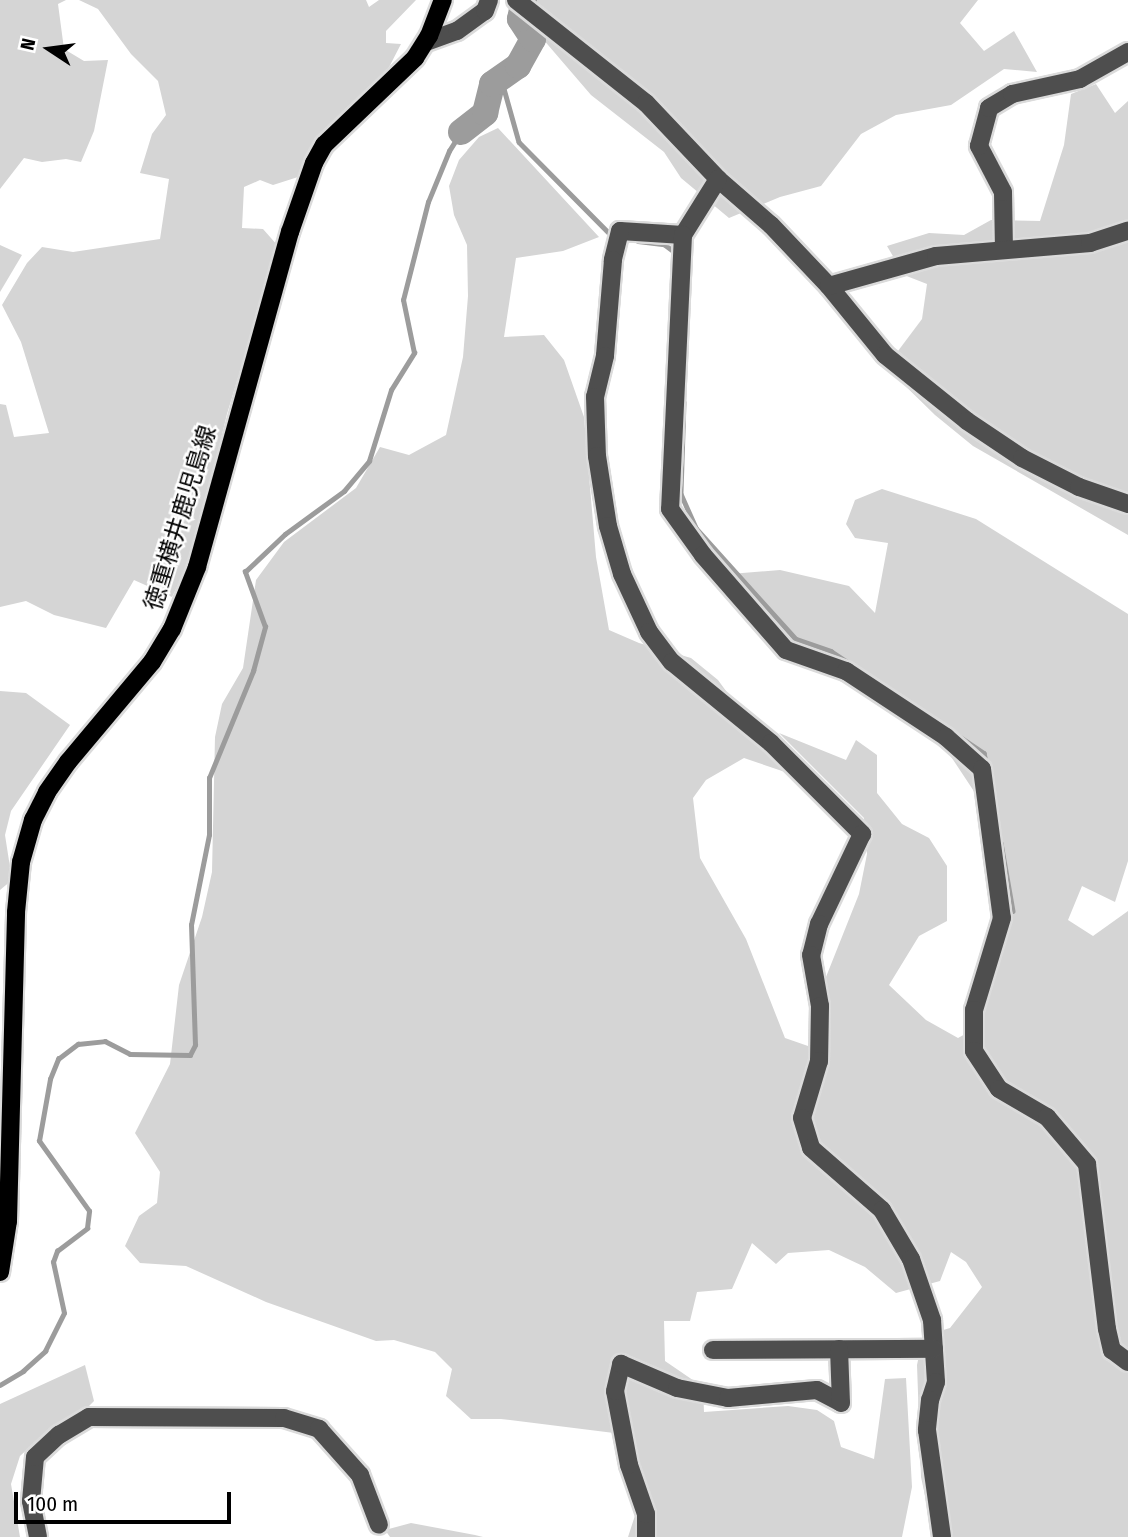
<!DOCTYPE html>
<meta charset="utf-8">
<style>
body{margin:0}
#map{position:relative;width:1128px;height:1537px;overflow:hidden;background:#fff;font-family:"Fira Sans Condensed","Noto Sans JP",sans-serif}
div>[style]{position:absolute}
.green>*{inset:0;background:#d5d5d5}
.stream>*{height:4.5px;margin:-2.25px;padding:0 2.25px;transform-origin:2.25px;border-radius:2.25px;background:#9c9c9c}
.river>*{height:26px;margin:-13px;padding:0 13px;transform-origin:13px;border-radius:13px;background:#9c9c9c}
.roads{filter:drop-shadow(2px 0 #dbdbdb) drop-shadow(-2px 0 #dbdbdb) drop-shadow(0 2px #dbdbdb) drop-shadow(0 -2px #dbdbdb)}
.minor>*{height:18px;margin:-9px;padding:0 9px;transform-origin:9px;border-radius:9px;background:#4e4e4e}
.major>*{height:18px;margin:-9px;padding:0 9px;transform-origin:9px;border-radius:9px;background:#000}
span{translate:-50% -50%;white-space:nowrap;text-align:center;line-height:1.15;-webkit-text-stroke:5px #fff;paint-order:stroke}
.street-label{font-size:24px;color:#000}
.north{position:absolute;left:14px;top:14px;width:70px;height:70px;-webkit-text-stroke:5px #fff;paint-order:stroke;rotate:283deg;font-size:19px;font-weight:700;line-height:28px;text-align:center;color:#000}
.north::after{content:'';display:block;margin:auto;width:24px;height:32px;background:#000;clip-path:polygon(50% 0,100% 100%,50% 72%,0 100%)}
.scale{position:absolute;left:14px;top:1492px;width:217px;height:32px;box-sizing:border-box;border:4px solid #000;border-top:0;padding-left:9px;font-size:21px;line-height:24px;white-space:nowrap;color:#000;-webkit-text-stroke:5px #fff;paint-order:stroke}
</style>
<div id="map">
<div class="green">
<i style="clip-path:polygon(0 0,66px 0,58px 4px,64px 49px,84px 61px,108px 60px,94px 131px,81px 162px,66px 159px,42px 162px,24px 158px,0 189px)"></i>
<i style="clip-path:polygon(79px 0,366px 0,369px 7px,379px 0,416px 0,386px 31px,386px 43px,401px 44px,386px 73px,358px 98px,313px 150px,298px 177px,273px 185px,260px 180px,244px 187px,242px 228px,263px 229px,278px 246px,227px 414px,201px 522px,187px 567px,172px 597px,134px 580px,106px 628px,54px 615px,26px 601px,0 607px,0 404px,6px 405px,14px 437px,49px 433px,21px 342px,2px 305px,27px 263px,42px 247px,73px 252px,160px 239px,169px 179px,140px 173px,152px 134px,166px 115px,158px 81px,131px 54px,98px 9px)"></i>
<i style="clip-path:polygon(525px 0,978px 0,960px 23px,984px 51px,1014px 31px,1037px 72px,1004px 69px,951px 105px,896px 115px,861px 134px,821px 186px,780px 197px,729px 218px,681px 178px,664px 152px,591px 95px,542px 38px)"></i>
<i style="clip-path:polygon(1096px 84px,1115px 113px,1128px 101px,1128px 535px,973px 446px,935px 415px,886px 367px,922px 319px,927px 284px,904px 275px,887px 246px,929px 233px,964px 235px,991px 220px,1040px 221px,1064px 145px,1071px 94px)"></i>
<i style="clip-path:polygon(498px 128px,599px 237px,563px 251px,516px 258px,504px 337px,544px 335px,564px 360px,584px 417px,596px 557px,609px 630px,639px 643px,691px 658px,718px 680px,785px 772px,744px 758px,706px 780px,693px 798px,700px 858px,746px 939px,785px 1038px,808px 1046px,828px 1037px,824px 982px,859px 894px,867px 854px,864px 818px,779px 733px,846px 760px,856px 740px,877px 755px,877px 793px,902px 824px,929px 838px,947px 866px,947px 921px,919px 936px,889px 985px,926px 1020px,958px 1038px,976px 1028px,1000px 861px,983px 805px,944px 746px,870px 691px,815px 664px,757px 621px,730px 574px,780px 570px,849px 586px,875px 613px,888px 543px,855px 538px,846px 524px,855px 500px,882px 489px,976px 519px,1128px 614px,1128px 861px,1115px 902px,1082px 886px,1068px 920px,1093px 936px,1128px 911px,1128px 1537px,934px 1537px,921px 1477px,917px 1365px,923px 1336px,950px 1328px,982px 1287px,966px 1262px,951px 1252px,940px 1281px,896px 1293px,865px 1267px,829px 1250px,788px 1253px,776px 1264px,752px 1243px,732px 1289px,697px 1292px,690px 1321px,664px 1321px,665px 1361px,703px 1387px,704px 1412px,788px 1406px,817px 1410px,834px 1421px,841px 1447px,874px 1459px,885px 1379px,906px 1378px,912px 1487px,902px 1537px,628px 1537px,645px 1485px,622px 1434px,501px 1419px,471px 1419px,446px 1396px,452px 1369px,435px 1352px,394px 1340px,376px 1341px,266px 1302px,186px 1266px,140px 1263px,125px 1246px,139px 1216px,157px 1203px,160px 1172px,135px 1133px,170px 1064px,179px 985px,202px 917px,212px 872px,215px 737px,222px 704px,243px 668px,256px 580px,284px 542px,356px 488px,380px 447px,409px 455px,446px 435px,463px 357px,468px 296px,467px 245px,454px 215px,449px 186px,459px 160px,479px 137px)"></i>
<i style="clip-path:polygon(0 245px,22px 255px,0 292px)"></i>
<i style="clip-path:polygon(0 691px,26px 693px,70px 725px,11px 811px,5px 835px,12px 880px,0 890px)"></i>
<i style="clip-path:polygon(85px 1365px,94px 1401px,81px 1414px,47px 1431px,20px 1456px,11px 1484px,20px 1537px,0 1537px,0 1404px)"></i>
<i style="clip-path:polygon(411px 1523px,475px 1535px,483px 1537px,390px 1537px,385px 1530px)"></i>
</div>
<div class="stream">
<i style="left:501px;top:78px;width:66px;rotate:74.3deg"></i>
<i style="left:519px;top:142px;width:134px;rotate:45.3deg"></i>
<i style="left:638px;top:241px;width:26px;rotate:7deg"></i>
<i style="left:664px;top:244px;width:15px;rotate:37deg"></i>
<i style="left:684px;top:402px;width:92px;rotate:91.9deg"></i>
<i style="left:681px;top:494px;width:37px;rotate:66deg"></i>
<i style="left:696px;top:528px;width:149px;rotate:48deg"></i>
<i style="left:796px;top:639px;width:37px;rotate:19deg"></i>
<i style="left:831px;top:651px;width:43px;rotate:33.7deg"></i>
<i style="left:950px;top:730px;width:41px;rotate:34.1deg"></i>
<i style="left:984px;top:753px;width:13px;rotate:77deg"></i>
<i style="left:1001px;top:843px;width:69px;rotate:80deg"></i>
<i style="left:0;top:1385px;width:27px;rotate:-31deg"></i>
<i style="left:23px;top:1371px;width:30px;rotate:-42deg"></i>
<i style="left:45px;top:1351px;width:42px;rotate:-63.4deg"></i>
<i style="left:64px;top:1313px;width:52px;rotate:-102.2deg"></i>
<i style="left:53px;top:1262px;width:12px;rotate:-70deg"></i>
<i style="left:57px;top:1251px;width:38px;rotate:-37deg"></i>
<i style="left:87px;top:1228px;width:17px;rotate:-83deg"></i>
<i style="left:89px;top:1211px;width:86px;rotate:-125.5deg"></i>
<i style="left:39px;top:1141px;width:63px;rotate:-79.9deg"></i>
<i style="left:50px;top:1079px;width:22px;rotate:-68deg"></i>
<i style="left:58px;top:1059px;width:25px;rotate:-37deg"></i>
<i style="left:78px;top:1044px;width:27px;rotate:-6deg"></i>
<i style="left:105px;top:1041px;width:28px;rotate:27deg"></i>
<i style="left:130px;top:1054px;width:60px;rotate:1deg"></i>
<i style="left:190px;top:1055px;width:11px;rotate:-63deg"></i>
<i style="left:195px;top:1045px;width:120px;rotate:-91.9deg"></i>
<i style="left:191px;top:925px;width:92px;rotate:-78.7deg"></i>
<i style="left:209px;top:835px;width:57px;rotate:-90deg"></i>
<i style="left:209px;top:778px;width:116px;rotate:-67.6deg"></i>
<i style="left:253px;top:671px;width:46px;rotate:-74.7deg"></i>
<i style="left:265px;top:627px;width:59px;rotate:-110deg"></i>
<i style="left:245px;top:572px;width:55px;rotate:-43.5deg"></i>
<i style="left:285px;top:534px;width:73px;rotate:-36.1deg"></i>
<i style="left:344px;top:491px;width:39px;rotate:-50deg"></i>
<i style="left:369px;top:461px;width:74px;rotate:-72.8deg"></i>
<i style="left:391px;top:390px;width:44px;rotate:-58.1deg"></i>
<i style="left:414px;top:353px;width:54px;rotate:-101.7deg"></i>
<i style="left:403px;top:300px;width:101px;rotate:-75.7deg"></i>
<i style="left:428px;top:202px;width:55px;rotate:-67.6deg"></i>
<i style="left:449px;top:151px;width:22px;rotate:-58deg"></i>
</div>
<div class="river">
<i style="left:461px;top:132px;width:31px;rotate:-38deg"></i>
<i style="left:485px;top:113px;width:30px;rotate:-76deg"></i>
<i style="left:492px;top:84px;width:32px;rotate:-35deg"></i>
<i style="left:518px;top:66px;width:31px;rotate:-61deg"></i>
<i style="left:533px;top:39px;width:24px;rotate:-123deg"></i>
<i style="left:520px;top:19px;width:19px;rotate:-78deg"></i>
</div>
<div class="roads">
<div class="minor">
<i style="left:516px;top:0;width:166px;rotate:38.4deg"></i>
<i style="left:646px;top:103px;width:105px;rotate:46.5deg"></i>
<i style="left:718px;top:179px;width:70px;rotate:41deg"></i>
<i style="left:771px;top:225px;width:83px;rotate:46.5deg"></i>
<i style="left:828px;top:285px;width:90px;rotate:50.8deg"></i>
<i style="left:885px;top:355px;width:105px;rotate:38.8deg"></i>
<i style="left:967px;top:421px;width:66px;rotate:33.9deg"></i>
<i style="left:1022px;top:458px;width:64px;rotate:27deg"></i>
<i style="left:1079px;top:487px;width:52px;rotate:19.1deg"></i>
<i style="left:426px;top:42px;width:33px;rotate:-20deg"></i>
<i style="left:457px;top:31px;width:34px;rotate:-36deg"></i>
<i style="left:485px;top:11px;width:12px;rotate:-70deg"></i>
<i style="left:718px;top:179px;width:66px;rotate:122deg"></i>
<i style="left:683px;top:235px;width:63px;rotate:-176.4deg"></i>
<i style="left:620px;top:231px;width:30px;rotate:104deg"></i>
<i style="left:613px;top:260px;width:96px;rotate:94.8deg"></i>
<i style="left:605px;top:356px;width:42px;rotate:103.7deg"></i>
<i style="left:595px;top:397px;width:59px;rotate:88.1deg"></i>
<i style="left:597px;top:456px;width:71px;rotate:81.1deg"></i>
<i style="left:608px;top:526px;width:50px;rotate:73.7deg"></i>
<i style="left:622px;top:574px;width:64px;rotate:65deg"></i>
<i style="left:649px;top:632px;width:38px;rotate:53deg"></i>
<i style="left:672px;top:662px;width:128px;rotate:39.3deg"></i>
<i style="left:771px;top:743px;width:129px;rotate:45deg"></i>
<i style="left:862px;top:834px;width:100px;rotate:115.5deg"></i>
<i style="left:819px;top:924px;width:32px;rotate:104deg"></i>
<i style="left:811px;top:955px;width:52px;rotate:80deg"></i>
<i style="left:820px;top:1006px;width:55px;rotate:91deg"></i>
<i style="left:819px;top:1061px;width:59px;rotate:106.6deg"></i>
<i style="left:802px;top:1118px;width:31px;rotate:73deg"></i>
<i style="left:811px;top:1148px;width:94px;rotate:41.1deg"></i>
<i style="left:882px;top:1210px;width:57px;rotate:59.4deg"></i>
<i style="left:911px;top:1259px;width:65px;rotate:71deg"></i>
<i style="left:932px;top:1320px;width:62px;rotate:86.3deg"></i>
<i style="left:936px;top:1382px;width:19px;rotate:108deg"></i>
<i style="left:930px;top:1400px;width:30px;rotate:96deg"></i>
<i style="left:927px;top:1430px;width:108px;rotate:82deg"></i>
<i style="left:683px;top:235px;width:274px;rotate:92.7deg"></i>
<i style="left:670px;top:509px;width:57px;rotate:54.3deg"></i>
<i style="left:703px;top:555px;width:126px;rotate:48.9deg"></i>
<i style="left:786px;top:650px;width:64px;rotate:19.3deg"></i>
<i style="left:846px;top:671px;width:120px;rotate:33.4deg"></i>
<i style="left:946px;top:737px;width:48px;rotate:41.6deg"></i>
<i style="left:982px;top:769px;width:150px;rotate:82.4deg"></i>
<i style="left:1002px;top:918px;width:96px;rotate:106.9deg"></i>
<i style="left:974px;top:1010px;width:41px;rotate:90deg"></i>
<i style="left:974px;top:1051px;width:45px;rotate:56.7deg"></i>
<i style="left:999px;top:1089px;width:56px;rotate:30.3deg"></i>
<i style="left:1047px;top:1117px;width:62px;rotate:49.6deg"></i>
<i style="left:1087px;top:1164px;width:166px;rotate:83.1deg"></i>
<i style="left:1107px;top:1329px;width:22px;rotate:77deg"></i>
<i style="left:1112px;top:1350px;width:20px;rotate:37deg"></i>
<i style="left:1004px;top:250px;width:58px;rotate:-91deg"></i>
<i style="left:1003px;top:192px;width:52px;rotate:-117.6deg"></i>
<i style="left:979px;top:146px;width:39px;rotate:-75deg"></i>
<i style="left:989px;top:108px;width:27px;rotate:-31deg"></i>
<i style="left:1012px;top:94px;width:70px;rotate:-12.4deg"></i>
<i style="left:1080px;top:79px;width:55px;rotate:-29.4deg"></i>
<i style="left:829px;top:286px;width:111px;rotate:-15.7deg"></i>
<i style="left:936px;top:256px;width:155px;rotate:-4.8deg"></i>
<i style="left:1090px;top:243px;width:40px;rotate:-18deg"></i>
<i style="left:713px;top:1350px;width:221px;rotate:-0.3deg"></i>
<i style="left:38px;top:1537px;width:37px;rotate:-101deg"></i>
<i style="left:31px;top:1501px;width:44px;rotate:-84.8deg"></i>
<i style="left:35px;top:1457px;width:33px;rotate:-43deg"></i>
<i style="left:59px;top:1435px;width:35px;rotate:-31deg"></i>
<i style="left:89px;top:1417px;width:195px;rotate:0.3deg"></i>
<i style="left:284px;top:1418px;width:37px;rotate:17deg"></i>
<i style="left:319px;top:1429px;width:62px;rotate:48.3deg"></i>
<i style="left:360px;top:1475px;width:53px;rotate:69.2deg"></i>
<i style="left:646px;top:1537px;width:23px;rotate:-90deg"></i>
<i style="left:646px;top:1514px;width:52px;rotate:-109.1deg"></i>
<i style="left:629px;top:1465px;width:75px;rotate:-100.7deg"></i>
<i style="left:615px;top:1391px;width:28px;rotate:-77deg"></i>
<i style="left:621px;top:1364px;width:61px;rotate:23.2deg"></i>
<i style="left:677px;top:1388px;width:52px;rotate:11.1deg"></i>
<i style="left:728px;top:1398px;width:89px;rotate:-5.1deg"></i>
<i style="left:817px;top:1390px;width:27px;rotate:28deg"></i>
<i style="left:841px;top:1403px;width:54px;rotate:-92.1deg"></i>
</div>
<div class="major">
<i style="left:0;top:1272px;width:52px;rotate:-81.1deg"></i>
<i style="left:8px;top:1221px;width:309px;rotate:-88.5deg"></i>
<i style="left:16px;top:912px;width:50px;rotate:-84.3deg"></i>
<i style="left:21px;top:862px;width:44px;rotate:-74.1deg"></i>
<i style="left:33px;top:820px;width:31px;rotate:-63deg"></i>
<i style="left:47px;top:792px;width:37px;rotate:-55deg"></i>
<i style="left:68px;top:762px;width:131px;rotate:-50deg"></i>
<i style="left:152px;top:662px;width:39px;rotate:-59deg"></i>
<i style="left:172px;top:629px;width:67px;rotate:-68deg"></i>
<i style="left:197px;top:567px;width:348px;rotate:-74.5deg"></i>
<i style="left:290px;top:232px;width:73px;rotate:-70.8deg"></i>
<i style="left:314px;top:163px;width:21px;rotate:-61deg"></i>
<i style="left:324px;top:145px;width:126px;rotate:-43.7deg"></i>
<i style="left:415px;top:58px;width:26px;rotate:-58deg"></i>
<i style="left:429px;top:36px;width:39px;rotate:-69deg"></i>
</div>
</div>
<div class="street-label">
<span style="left:181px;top:518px;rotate:-73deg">徳重横井鹿児島線</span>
</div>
<div class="north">N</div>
<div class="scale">100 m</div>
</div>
